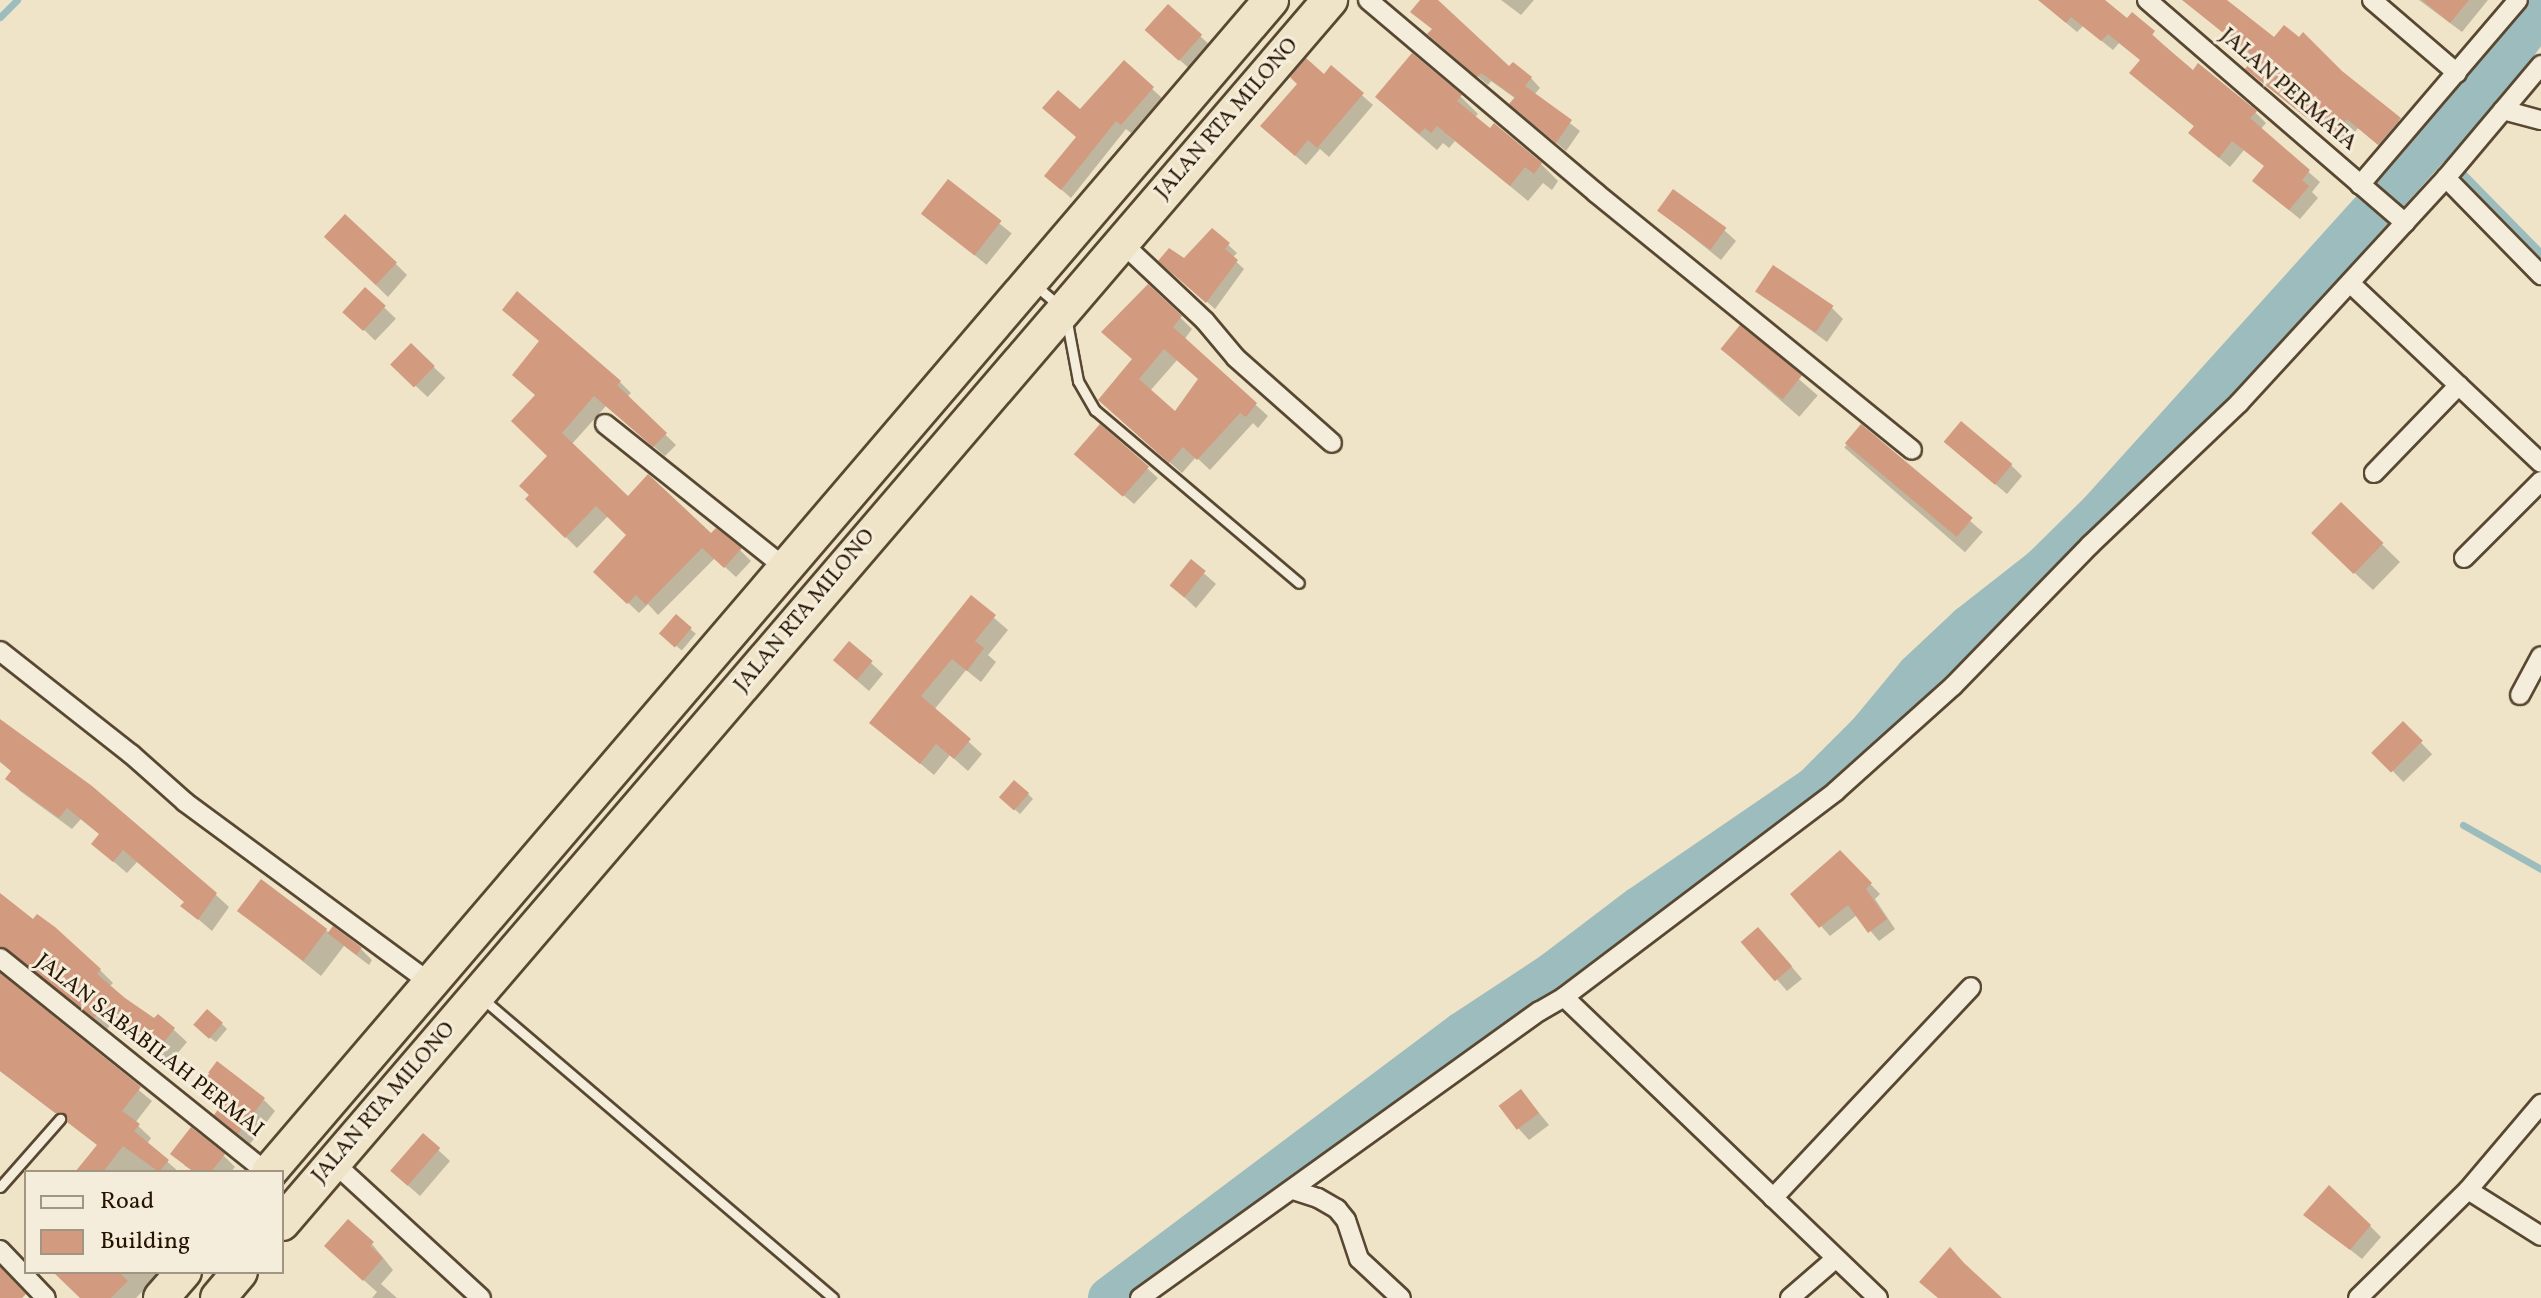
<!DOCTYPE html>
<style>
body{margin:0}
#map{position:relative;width:2541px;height:1298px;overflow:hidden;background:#efe4c7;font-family:Vollkorn,serif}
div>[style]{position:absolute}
.shadow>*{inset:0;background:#0003;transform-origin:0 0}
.stream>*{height:7px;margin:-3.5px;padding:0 3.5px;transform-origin:3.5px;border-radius:3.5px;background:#9dbcbe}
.river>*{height:42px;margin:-21px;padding:0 21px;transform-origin:21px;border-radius:21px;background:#9dbcbe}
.building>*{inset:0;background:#d29a7f;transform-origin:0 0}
.roads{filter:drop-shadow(2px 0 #584832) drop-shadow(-2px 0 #584832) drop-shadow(0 2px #584832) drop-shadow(0 -2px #584832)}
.lane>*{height:9px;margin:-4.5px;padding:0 4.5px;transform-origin:4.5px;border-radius:4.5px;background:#f5eddb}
.street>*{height:18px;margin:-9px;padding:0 9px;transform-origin:9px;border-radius:9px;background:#f5eddb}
.highway>*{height:34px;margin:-17px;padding:0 17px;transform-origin:17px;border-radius:17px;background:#efe4c7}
span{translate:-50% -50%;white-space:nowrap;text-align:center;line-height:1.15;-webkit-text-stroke:6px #f5eddb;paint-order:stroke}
.street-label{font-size:22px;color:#261400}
.legend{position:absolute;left:24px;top:1170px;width:260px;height:104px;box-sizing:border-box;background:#f5eddb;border:2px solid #a29683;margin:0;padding:10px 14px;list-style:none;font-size:24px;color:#261400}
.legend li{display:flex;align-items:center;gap:16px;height:40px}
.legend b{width:40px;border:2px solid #a29683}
</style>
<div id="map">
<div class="shadow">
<i style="clip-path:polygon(1423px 0,1435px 0,1510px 69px,1531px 78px,1540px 88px,1534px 95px,1580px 131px,1566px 151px,1522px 114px,1516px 99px,1491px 81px,1488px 85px,1440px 44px)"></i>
<i style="clip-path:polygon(1501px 0,1534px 0,1521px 15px)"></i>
<i style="clip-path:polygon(2039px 0,2104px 0,2127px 20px,2132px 15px,2193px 73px,2255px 112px,2266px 123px,2260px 130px,2320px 182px,2312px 192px,2318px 198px,2300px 219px,2265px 191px,2266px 167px,2244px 150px,2230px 167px,2201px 143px,2195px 127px,2143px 84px,2142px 61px,2119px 43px,2113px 50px,2083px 26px,2077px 32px)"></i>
<i style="clip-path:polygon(2183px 0,2224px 0,2274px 40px,2341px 72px,2410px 130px,2390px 154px,2358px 128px,2347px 143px,2321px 124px,2318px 127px,2258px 79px,2255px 59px)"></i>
<i style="clip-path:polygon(2419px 0,2488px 0,2462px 32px)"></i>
<i style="clip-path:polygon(1200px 36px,1212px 47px,1191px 70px,1158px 41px)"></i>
<i style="clip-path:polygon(1412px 56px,1461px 97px,1478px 114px,1474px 118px,1541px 164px,1558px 181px,1552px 190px,1543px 183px,1528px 201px,1455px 141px,1449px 148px,1443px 143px,1437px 150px,1395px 114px,1378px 97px)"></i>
<i style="clip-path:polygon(1124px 63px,1162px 98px,1131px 133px,1126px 129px,1071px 198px,1056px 185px,1078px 138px,1081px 112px)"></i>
<i style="clip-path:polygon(1331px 68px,1373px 105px,1329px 157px,1320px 149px,1306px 165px,1273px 136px)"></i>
<i style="left:948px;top:182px;width:82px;height:40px;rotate:39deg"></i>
<i style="clip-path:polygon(1660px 211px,1724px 230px,1736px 241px,1721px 260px)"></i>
<i style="clip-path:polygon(1212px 230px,1237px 253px,1232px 258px,1244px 269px,1215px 309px,1169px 268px,1185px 261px)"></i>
<i style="clip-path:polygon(327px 237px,396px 264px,407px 275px,388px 297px)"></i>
<i style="clip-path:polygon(evenodd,1148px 286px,1192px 329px,1184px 340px,1268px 416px,1258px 428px,1253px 423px,1210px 470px,1196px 457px,1182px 473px,1112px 412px,1134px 360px,1148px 286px,1177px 360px,1200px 380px,1176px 414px,1150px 391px,1177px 360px)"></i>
<i style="left:365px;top:289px;width:43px;height:30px;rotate:44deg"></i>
<i style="clip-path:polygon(1758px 292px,1831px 307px,1843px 319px,1827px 342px)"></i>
<i style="clip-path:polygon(517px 294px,620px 382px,631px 393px,627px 397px,676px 445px,665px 456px,606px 406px,571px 445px,628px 498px,711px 536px,716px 531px,740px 550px,751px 561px,736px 577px,715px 558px,658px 615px,648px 604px,639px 613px,606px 582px,629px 535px,608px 516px,577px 548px,527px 499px,549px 456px,537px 396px,540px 342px)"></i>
<i style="left:1740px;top:328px;width:103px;height:28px;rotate:41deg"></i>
<i style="left:411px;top:346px;width:47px;height:26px;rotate:43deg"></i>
<i style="clip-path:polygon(1101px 427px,1158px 478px,1134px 504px,1088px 465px)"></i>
<i style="left:1862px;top:427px;width:160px;height:27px;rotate:41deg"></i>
<i style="clip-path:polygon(1958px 453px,2011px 465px,2022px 476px,2007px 494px)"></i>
<i style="clip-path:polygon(2341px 504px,2400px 562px,2373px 590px,2331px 551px)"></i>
<i style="clip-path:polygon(1191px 562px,1216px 584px,1196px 608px,1183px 596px)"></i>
<i style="clip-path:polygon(971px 598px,1008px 630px,988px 655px,996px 662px,981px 682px,966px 670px,934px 710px,982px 754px,968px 771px,950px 755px,934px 775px,872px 723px)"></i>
<i style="left:676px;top:617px;width:26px;height:22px;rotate:40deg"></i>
<i style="clip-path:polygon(849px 643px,883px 674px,869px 691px,846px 671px)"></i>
<i style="left:2403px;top:724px;width:42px;height:40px;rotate:46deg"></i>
<i style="clip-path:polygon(0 725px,91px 788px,216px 895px,229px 907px,212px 931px,183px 906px,186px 903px,137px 862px,127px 873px,107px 856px,101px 835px,81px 819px,72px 829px,20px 791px,8px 778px,13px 772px,0 761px)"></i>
<i style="clip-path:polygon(1028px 794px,1033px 799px,1020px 814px,1008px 803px)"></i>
<i style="clip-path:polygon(1840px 853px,1880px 894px,1875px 899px,1895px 929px,1879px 941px,1857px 915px,1830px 936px,1821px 926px)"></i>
<i style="clip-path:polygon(0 898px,100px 970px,113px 983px,109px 987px,155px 1021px,158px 1017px,174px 1030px,187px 1042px,170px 1062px,116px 1018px,107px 1029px,22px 960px,10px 958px,0 969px)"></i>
<i style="clip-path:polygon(240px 911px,325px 930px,361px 949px,372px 960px,369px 965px,344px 946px,321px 976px)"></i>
<i style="clip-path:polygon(1770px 941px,1802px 979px,1787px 991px,1744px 942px)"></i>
<i style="clip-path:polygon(0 969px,3px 979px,152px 1101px,135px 1123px,151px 1138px,147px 1144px,179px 1172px,77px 1172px,106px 1150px,0 1071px)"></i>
<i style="clip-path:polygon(222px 1024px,227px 1029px,216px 1042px,201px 1031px)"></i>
<i style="clip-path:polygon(1521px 1091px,1549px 1125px,1529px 1140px,1518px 1128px)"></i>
<i style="clip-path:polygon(264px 1100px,275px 1111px,250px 1144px,228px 1126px)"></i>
<i style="clip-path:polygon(423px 1136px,450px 1161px,420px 1196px,404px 1182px)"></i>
<i style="clip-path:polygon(224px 1156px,235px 1167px,231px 1172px,194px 1172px,184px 1165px)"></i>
<i style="clip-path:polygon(2306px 1215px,2370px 1226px,2381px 1237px,2362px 1259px)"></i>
<i style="clip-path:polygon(372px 1244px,393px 1270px,381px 1284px,397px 1298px,372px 1298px,377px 1292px,338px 1257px)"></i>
<i style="clip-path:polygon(73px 1272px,161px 1272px,136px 1298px,82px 1298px)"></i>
</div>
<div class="stream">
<i style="left:0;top:17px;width:24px;rotate:-45deg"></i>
<i style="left:2432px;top:142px;width:156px;rotate:45.5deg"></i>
<i style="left:2463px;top:825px;width:90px;rotate:29.4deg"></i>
</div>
<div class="river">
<i style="left:1109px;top:1298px;width:441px;rotate:-36.9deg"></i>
<i style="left:1462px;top:1033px;width:109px;rotate:-33.4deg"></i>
<i style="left:1553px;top:973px;width:109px;rotate:-37.2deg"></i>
<i style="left:1640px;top:907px;width:212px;rotate:-34.4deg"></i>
<i style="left:1815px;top:787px;width:78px;rotate:-45deg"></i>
<i style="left:1870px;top:732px;width:75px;rotate:-50.4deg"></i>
<i style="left:1918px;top:674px;width:69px;rotate:-43.2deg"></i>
<i style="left:1968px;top:627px;width:94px;rotate:-38.1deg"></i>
<i style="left:2042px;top:569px;width:80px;rotate:-44.5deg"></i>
<i style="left:2099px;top:513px;width:587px;rotate:-47.97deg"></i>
<i style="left:2492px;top:77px;width:82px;rotate:-53.4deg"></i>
</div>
<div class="building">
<i style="clip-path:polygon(1420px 0,1438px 0,1509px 66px,1513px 62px,1532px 77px,1525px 86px,1572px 120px,1556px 143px,1509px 104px,1515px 97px,1481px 73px,1477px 77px,1427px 34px,1432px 29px,1410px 12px)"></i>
<i style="clip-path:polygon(2038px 0,2105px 0,2127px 18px,2132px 12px,2155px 31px,2152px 35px,2193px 70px,2198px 63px,2257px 111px,2250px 118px,2310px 170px,2302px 180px,2309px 186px,2289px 210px,2252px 181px,2264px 166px,2232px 141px,2219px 158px,2188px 133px,2194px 126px,2129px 73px,2140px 60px,2108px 34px,2101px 41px,2071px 17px,2066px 23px)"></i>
<i style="clip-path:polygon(2182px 0,2227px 0,2274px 37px,2284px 25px,2299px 37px,2303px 32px,2342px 71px,2401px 118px,2378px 145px,2347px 119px,2335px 134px,2310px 114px,2307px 118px,2245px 69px,2254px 57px)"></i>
<i style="clip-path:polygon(2422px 0,2469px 0,2450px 23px)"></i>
<i style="left:1168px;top:4px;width:46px;height:35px;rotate:42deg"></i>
<i style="clip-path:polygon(1412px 53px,1462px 95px,1457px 101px,1490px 128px,1494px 123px,1542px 163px,1534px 174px,1525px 167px,1510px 186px,1437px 126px,1431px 133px,1425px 128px,1419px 134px,1375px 97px)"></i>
<i style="clip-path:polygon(1306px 58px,1324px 74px,1331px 65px,1364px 93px,1317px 148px,1308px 140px,1295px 156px,1260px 126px,1297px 84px,1290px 77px)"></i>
<i style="clip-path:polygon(1124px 60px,1154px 87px,1121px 125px,1116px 121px,1061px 190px,1044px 176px,1076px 137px,1042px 108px,1058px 90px,1080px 109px)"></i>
<i style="left:948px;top:179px;width:68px;height:44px;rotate:38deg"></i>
<i style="left:1673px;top:189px;width:66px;height:27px;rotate:36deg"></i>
<i style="left:345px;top:214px;width:71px;height:31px;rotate:43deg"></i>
<i style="clip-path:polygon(1212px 228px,1230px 243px,1225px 249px,1238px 260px,1206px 303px,1158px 261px,1169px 248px,1184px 258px)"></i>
<i style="left:1773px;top:265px;width:73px;height:32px;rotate:34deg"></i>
<i style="clip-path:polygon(evenodd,1148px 284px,1182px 316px,1173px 327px,1257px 403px,1246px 417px,1240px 413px,1197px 460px,1183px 447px,1169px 463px,1098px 400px,1132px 359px,1101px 332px,1148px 284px,1164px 349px,1198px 379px,1175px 411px,1139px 379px,1164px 349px)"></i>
<i style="left:365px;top:287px;width:28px;height:34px;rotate:42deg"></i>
<i style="clip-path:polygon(517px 291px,621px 381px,617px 385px,667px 433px,653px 447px,594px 396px,562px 433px,628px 496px,648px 474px,711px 533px,716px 528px,742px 548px,724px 568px,702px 548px,646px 605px,636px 595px,627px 604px,593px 572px,626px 535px,596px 506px,565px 538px,525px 499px,529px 495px,519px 486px,547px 456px,511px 421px,535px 395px,512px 375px,539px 341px,502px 310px)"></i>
<i style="left:1740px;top:325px;width:80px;height:31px;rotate:39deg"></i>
<i style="left:411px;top:343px;width:33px;height:30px;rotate:44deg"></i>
<i style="left:1961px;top:421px;width:67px;height:27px;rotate:40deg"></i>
<i style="left:1100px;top:424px;width:65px;height:40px;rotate:41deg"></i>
<i style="left:1861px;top:424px;width:146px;height:25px;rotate:40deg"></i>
<i style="left:2341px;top:502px;width:59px;height:43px;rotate:44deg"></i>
<i style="left:1191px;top:559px;width:19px;height:34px;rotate:39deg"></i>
<i style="clip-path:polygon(971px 595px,996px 615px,975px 641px,984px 648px,967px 671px,952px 659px,921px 696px,971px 739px,954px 759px,936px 744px,920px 764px,869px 723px)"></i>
<i style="left:676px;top:614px;width:21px;height:26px;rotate:41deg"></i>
<i style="left:849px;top:641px;width:31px;height:25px;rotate:40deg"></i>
<i style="clip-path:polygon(0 719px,92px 786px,217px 893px,198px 920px,180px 906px,184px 902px,123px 850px,113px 862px,91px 844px,99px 834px,67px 808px,59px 818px,5px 779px,11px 771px,0 762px)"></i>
<i style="left:2403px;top:721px;width:28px;height:45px;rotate:45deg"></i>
<i style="left:1014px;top:780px;width:20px;height:23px;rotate:41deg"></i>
<i style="clip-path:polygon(1840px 850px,1872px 883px,1866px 889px,1887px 919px,1868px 933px,1848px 905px,1819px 928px,1790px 894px)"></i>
<i style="left:261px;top:879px;width:83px;height:40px;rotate:37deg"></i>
<i style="clip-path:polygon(0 893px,33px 919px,37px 914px,55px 927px,101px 969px,97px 974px,125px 998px,154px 1018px,158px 1014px,175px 1028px,157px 1051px,103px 1007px,94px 1018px,0 946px)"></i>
<i style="left:333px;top:926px;width:36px;height:9px;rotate:37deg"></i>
<i style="left:1758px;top:927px;width:52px;height:23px;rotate:49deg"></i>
<i style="clip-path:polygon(0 973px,141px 1087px,122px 1111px,140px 1124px,134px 1131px,169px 1160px,159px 1172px,123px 1146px,103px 1172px,75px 1172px,97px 1145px,67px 1122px,64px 1113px,55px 1113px,0 1071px)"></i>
<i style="left:207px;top:1009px;width:21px;height:21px;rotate:41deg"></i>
<i style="clip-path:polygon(217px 1061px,265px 1098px,238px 1134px,214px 1115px,222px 1104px,199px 1085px)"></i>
<i style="left:1521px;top:1089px;width:30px;height:28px;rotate:53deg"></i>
<i style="clip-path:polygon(191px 1127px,225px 1154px,211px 1172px,194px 1172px,170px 1154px)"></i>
<i style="left:423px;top:1133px;width:23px;height:50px;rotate:41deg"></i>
<i style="clip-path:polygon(2329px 1185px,2371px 1225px,2350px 1250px,2303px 1215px)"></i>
<i style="clip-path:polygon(348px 1219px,374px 1242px,370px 1246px,383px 1258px,363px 1281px,324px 1246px)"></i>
<i style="clip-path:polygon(1950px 1247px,1964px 1263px,2002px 1298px,1938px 1298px,1919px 1282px)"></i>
<i style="clip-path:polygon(0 1267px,26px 1294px,22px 1298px,0 1298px)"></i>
<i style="clip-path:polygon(53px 1272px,119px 1272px,128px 1281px,111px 1298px,80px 1298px)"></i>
</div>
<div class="roads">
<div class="lane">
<i style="left:1034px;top:284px;width:33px;rotate:41deg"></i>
<i style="left:1067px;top:322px;width:60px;rotate:79.4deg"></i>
<i style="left:1078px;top:381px;width:34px;rotate:60deg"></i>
<i style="left:1095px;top:410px;width:267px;rotate:40.3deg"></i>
<i style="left:483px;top:999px;width:460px;rotate:40.5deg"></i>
<i style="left:0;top:1187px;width:91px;rotate:-48.6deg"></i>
</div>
<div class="street">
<i style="left:1368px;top:0;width:299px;rotate:40.2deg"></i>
<i style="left:1596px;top:193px;width:407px;rotate:39.1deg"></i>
<i style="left:2147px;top:0;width:341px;rotate:40.8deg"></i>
<i style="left:2372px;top:0;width:112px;rotate:40.7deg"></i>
<i style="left:2503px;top:110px;width:39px;rotate:15deg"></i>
<i style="left:2446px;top:178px;width:136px;rotate:45.6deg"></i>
<i style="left:2360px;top:185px;width:243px;rotate:-49.5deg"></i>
<i style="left:1122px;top:243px;width:114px;rotate:43.2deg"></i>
<i style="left:1205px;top:321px;width:48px;rotate:50deg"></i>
<i style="left:1236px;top:358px;width:128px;rotate:41.5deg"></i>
<i style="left:2350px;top:283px;width:262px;rotate:43.3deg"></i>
<i style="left:605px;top:424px;width:229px;rotate:38.6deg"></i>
<i style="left:2374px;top:473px;width:122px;rotate:-46deg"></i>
<i style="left:2464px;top:558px;width:109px;rotate:-45deg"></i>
<i style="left:0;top:651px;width:167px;rotate:38.2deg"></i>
<i style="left:131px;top:754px;width:72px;rotate:41.6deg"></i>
<i style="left:185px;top:802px;width:303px;rotate:36.4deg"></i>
<i style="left:2520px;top:695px;width:44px;rotate:-61.7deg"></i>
<i style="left:0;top:958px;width:341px;rotate:38.8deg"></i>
<i style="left:1564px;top:997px;width:435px;rotate:43.8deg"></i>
<i style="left:333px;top:1162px;width:201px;rotate:42.6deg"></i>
<i style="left:1293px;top:1190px;width:26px;rotate:18deg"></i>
<i style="left:1318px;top:1198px;width:22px;rotate:30deg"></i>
<i style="left:1337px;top:1209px;width:14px;rotate:51deg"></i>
<i style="left:1346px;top:1220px;width:41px;rotate:71.6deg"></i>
<i style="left:1359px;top:1259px;width:57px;rotate:42.9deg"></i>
<i style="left:2468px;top:1190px;width:86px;rotate:32.2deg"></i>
<i style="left:1773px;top:1198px;width:289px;rotate:-46.8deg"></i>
<i style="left:0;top:1250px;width:66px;rotate:46.2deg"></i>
<i style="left:1140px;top:1298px;width:492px;rotate:-35.7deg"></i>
<i style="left:1540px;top:1011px;width:28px;rotate:-30deg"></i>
<i style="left:1564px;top:997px;width:341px;rotate:-37.1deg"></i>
<i style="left:1836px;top:791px;width:157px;rotate:-41.9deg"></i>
<i style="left:1953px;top:686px;width:197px;rotate:-45.8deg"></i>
<i style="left:2090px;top:545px;width:206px;rotate:-43.6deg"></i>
<i style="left:2239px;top:403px;width:306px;rotate:-47.4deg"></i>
<i style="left:2446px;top:178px;width:148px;rotate:-49.9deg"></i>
<i style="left:1790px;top:1298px;width:60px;rotate:-40.9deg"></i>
<i style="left:2358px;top:1298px;width:154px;rotate:-44.5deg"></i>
<i style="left:2468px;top:1190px;width:113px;rotate:-49.7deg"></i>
</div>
<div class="highway">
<i style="left:269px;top:1172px;width:1542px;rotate:-49.47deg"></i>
<i style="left:282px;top:1223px;width:1611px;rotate:-49.41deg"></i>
<i style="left:161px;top:1298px;width:35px;rotate:-49deg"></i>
<i style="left:218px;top:1298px;width:34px;rotate:-50deg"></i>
</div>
</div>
<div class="street-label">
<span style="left:2288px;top:90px;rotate:41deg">JALAN PERMATA</span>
<span style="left:1227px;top:119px;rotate:-49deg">JALAN RTA MILONO</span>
<span style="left:805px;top:611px;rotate:-50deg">JALAN RTA MILONO</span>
<span style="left:149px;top:1046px;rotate:38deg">JALAN SABABILAH PERMAI</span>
<span style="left:384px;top:1103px;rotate:-49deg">JALAN RTA MILONO</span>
</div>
<ul class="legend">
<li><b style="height:10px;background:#f5eddb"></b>Road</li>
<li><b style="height:22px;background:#d29a7f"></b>Building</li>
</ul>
</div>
